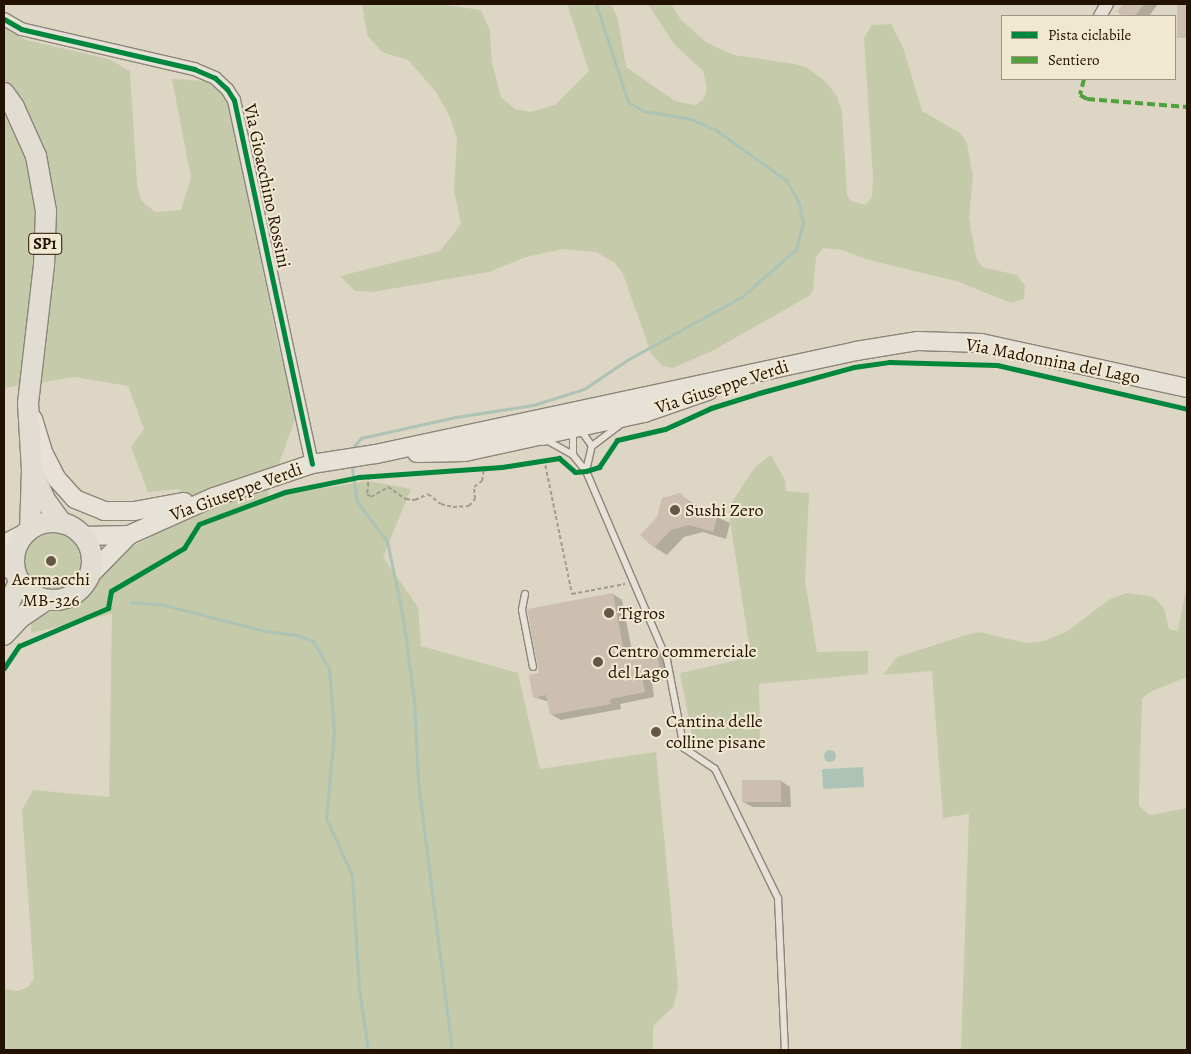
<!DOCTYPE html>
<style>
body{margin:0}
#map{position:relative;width:1191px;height:1054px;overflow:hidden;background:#ded6c4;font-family:Alegreya,serif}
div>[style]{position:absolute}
.green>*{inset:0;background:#c5caaa}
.round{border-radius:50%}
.water>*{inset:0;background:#acc3b5;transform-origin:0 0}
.shadow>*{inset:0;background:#0003;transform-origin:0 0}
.stream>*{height:3px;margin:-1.5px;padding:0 1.5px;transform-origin:1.5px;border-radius:1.5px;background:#acc3b5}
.building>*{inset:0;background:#cdbfb0;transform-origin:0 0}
.path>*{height:2px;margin-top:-1px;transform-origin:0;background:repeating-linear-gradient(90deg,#9f9a92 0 4px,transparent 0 6.5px)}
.roads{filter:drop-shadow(1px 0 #8c8579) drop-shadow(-1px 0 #8c8579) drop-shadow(0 1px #8c8579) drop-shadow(0 -1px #8c8579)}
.lane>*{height:6px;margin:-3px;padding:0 3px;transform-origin:3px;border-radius:3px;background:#e6e2d8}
.street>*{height:12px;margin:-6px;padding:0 6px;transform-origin:6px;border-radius:6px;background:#e6e2d8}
.secondary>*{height:18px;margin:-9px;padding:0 9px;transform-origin:9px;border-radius:9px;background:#e6e2d8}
.primary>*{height:20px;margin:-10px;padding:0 10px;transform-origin:10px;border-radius:10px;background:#e1ddd2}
.primary>.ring{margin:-10px;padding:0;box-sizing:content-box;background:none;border:20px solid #e1ddd2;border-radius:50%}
.quiet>*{height:4px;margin-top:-2px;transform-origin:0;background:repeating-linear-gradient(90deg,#50a03c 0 8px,transparent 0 12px)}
.cycleway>*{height:5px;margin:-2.5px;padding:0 2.5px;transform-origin:2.5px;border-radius:2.5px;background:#00873e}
.dots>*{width:14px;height:14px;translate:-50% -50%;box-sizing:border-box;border:2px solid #f1e8d2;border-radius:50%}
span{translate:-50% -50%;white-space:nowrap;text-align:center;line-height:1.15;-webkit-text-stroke:4px #f1e8d2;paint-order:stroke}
.shield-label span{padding:1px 4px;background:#f1e8d2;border:1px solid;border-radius:4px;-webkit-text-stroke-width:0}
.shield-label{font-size:16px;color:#231201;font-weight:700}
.street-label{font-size:18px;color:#231201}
.poi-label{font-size:18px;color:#231201}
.left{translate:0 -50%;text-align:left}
.frame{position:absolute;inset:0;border:5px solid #231201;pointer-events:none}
.legend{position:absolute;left:1001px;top:15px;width:175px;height:65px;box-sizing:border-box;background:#f1e8d2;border:1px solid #9f927e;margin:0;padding:6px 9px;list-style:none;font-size:15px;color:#231201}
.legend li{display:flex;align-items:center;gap:10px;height:25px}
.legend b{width:25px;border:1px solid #9f927e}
</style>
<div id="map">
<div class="green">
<i style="clip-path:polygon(362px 4px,438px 4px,481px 10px,490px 31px,492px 63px,501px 97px,515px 109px,531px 112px,555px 105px,589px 71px,567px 4px,611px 4px,618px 20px,626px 67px,675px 101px,695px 105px,703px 100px,707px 88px,703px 71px,674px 44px,648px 4px,671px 4px,681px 20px,707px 43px,734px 55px,795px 64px,808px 68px,826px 82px,837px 96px,842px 112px,847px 195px,851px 201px,866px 205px,872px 196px,873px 177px,864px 38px,872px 25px,891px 24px,903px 47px,922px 111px,960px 133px,967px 143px,973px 176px,969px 218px,976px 257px,982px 267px,1017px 275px,1025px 286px,1024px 299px,1011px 303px,956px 281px,869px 260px,842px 250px,823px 248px,816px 257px,813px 291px,809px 296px,712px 351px,673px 368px,662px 366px,651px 353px,623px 274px,615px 263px,596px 252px,563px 249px,526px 257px,489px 272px,373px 292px,355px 291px,340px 276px,440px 251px,461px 224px,454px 190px,457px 139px,450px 117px,436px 92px,408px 60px,382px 52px,367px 35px)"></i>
<i style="clip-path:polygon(4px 28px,26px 40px,109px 59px,130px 71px,137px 183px,141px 200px,155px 212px,181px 210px,191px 178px,172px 79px,205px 81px,227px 97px,278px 344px,297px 414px,267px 497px,368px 481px,411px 489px,383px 557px,418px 607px,421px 646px,518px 673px,540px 769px,656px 752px,678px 986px,674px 1006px,653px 1026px,653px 1050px,4px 1050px,4px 989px,18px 991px,28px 987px,34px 979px,22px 810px,33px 790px,109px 797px,112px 614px,31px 633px,31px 620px,75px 602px,88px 590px,100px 571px,133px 546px,189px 516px,180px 489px,148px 492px,131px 447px,144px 429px,128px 386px,75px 377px,4px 388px)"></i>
<i style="clip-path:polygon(771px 455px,785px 480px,786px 491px,809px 493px,805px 581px,817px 652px,868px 651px,868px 674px,759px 684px,760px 746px,693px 742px,680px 673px,751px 657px,728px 508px,755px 467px)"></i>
<i class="round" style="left:24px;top:533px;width:58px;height:58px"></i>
<i style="clip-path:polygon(1187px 583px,1187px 677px,1150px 692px,1142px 699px,1139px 794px,1139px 806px,1150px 815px,1187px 808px,1187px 1050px,961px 1050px,969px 814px,943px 818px,932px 671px,883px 675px,897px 657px,966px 635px,979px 632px,1026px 643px,1044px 641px,1066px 632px,1110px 599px,1127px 593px,1154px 597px,1164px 608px,1169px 629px,1178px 631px)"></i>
</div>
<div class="water">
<i class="round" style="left:824px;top:750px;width:12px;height:12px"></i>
<i style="left:863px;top:767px;width:20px;height:41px;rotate:87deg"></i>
</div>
<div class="shadow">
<i style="clip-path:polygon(1123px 4px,1158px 4px,1149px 16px,1126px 16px,1119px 11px)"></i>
<i style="left:1179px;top:4px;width:8px;height:33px"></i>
<i style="clip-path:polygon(680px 494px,702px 510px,730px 523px,726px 539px,703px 532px,684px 537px,667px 555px,654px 547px)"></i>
<i style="clip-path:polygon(613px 594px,622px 600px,632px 651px,655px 647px,665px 653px,670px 679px,652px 682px,654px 697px,620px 704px,621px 709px,561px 720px,552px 715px,549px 702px,534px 697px,540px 674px)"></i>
<i style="clip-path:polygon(781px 781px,790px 787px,791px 807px,753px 807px,743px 802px)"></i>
</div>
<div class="stream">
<i style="left:354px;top:446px;width:11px;rotate:-49deg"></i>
<i style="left:361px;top:438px;width:97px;rotate:-12.5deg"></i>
<i style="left:456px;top:417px;width:78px;rotate:-8.9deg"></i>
<i style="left:533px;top:405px;width:53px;rotate:-17.4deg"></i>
<i style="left:584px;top:389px;width:52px;rotate:-34deg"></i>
<i style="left:627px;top:360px;width:132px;rotate:-28.9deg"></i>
<i style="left:743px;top:296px;width:71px;rotate:-41.6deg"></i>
<i style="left:796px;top:249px;width:28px;rotate:-75deg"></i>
<i style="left:803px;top:222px;width:19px;rotate:-102deg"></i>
<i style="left:799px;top:203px;width:25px;rotate:-119deg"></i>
<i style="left:787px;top:181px;width:87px;rotate:-144.3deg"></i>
<i style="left:716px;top:130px;width:27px;rotate:-156deg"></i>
<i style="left:691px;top:119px;width:48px;rotate:-170.3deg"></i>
<i style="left:644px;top:111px;width:18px;rotate:-151deg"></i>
<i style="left:628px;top:102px;width:103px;rotate:-108.1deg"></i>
<i style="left:352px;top:468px;width:34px;rotate:82deg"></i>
<i style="left:357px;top:502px;width:49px;rotate:52.4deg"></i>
<i style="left:387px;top:541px;width:79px;rotate:78.3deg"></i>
<i style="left:403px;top:618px;width:83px;rotate:82.4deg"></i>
<i style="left:414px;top:700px;width:82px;rotate:87.2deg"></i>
<i style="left:418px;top:782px;width:270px;rotate:82.8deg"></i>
<i style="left:131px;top:602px;width:33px;rotate:5deg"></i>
<i style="left:164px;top:605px;width:104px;rotate:14.4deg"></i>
<i style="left:265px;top:631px;width:32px;rotate:7deg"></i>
<i style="left:297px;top:635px;width:17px;rotate:21deg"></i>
<i style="left:313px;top:641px;width:32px;rotate:60deg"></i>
<i style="left:329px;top:669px;width:63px;rotate:85.5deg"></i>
<i style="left:334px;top:732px;width:86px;rotate:95.3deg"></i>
<i style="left:326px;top:818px;width:63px;rotate:65.5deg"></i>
<i style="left:352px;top:875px;width:114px;rotate:86.5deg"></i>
<i style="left:359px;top:989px;width:62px;rotate:81.6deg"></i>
</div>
<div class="building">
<i style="clip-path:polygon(1123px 4px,1144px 4px,1135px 16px,1123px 16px,1117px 12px)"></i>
<i style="left:1177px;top:4px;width:10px;height:34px"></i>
<i style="clip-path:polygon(680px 493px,694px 506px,718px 514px,713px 532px,689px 525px,671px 530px,654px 548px,640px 535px,657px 517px,662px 498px)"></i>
<i style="clip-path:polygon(613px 593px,624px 652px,655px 646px,661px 674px,642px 677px,645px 692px,610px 699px,611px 704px,550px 715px,546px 695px,533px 698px,529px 675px,539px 673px,527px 609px)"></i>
<i style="left:742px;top:780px;width:39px;height:22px"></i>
</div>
<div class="path">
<i style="left:544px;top:459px;width:138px;rotate:78.3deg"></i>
<i style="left:572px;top:594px;width:54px;rotate:-10.7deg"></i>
<i style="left:369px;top:476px;width:18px;rotate:96deg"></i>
<i style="left:367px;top:494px;width:5px;rotate:37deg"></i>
<i style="left:371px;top:497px;width:20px;rotate:-30deg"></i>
<i style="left:388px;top:487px;width:22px;rotate:34deg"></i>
<i style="left:406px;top:499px;width:9px;rotate:6deg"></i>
<i style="left:415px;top:500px;width:14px;rotate:-25deg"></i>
<i style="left:428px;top:494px;width:16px;rotate:38deg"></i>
<i style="left:441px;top:504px;width:12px;rotate:14deg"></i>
<i style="left:453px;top:507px;width:16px;rotate:-4deg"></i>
<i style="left:469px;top:506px;width:9px;rotate:-49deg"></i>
<i style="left:475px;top:499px;width:12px;rotate:-95deg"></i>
<i style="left:474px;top:487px;width:10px;rotate:-37deg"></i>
<i style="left:482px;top:481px;width:12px;rotate:-81deg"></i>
</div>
<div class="roads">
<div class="lane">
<i style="left:543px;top:442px;width:5px;rotate:-11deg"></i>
<i style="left:548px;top:441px;width:29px;rotate:29deg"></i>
<i style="left:573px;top:455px;width:21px;rotate:51deg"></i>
<i style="left:586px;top:471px;width:206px;rotate:66.8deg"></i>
<i style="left:667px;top:660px;width:90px;rotate:79.1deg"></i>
<i style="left:684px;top:748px;width:37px;rotate:34deg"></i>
<i style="left:715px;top:769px;width:144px;rotate:64deg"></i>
<i style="left:778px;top:898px;width:152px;rotate:87.4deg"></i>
<i style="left:573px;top:455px;width:20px;rotate:-90deg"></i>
<i style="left:573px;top:435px;width:10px;rotate:-61deg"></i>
<i style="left:578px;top:426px;width:24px;rotate:55deg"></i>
<i style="left:586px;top:471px;width:26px;rotate:-77deg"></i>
<i style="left:592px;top:446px;width:35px;rotate:-37deg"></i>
<i style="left:525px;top:594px;width:16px;rotate:101deg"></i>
<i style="left:522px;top:610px;width:58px;rotate:79.1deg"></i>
</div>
<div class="street">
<i style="left:1100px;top:16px;width:14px;rotate:-60deg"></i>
<i style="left:4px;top:19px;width:20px;rotate:30deg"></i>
<i style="left:21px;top:29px;width:178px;rotate:13deg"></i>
<i style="left:194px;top:69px;width:23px;rotate:23deg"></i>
<i style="left:215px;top:78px;width:16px;rotate:43deg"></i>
<i style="left:227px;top:89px;width:13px;rotate:58deg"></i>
<i style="left:234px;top:100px;width:372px;rotate:77.9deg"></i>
</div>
<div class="secondary">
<i style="left:33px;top:419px;width:37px;rotate:73deg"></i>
<i style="left:44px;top:454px;width:28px;rotate:63deg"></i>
<i style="left:57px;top:479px;width:27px;rotate:48deg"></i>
<i style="left:75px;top:499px;width:31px;rotate:22deg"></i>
<i style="left:104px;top:511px;width:30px"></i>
<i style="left:134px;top:511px;width:51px;rotate:-10.2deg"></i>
<i style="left:417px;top:453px;width:48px;rotate:-1.2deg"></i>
<i style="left:465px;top:452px;width:183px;rotate:-12.3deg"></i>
<i style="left:644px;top:413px;width:68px;rotate:-19deg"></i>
<i style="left:83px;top:536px;width:46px;rotate:-1.2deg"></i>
<i style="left:4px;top:544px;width:22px;rotate:-27deg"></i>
<i style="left:4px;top:564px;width:16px;rotate:40deg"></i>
<i style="left:91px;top:574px;width:54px;rotate:-45.7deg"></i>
<i style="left:129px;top:535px;width:93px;rotate:-24.1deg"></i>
<i style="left:214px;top:497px;width:103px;rotate:-18.6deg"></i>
<i style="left:312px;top:464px;width:65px;rotate:-8.9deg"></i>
<i style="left:376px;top:454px;width:491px;rotate:-12.1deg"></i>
<i style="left:856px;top:351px;width:63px;rotate:-9.2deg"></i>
<i style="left:918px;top:341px;width:63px;rotate:1.8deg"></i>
<i style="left:981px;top:343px;width:211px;rotate:12.3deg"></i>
</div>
<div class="primary">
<i style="left:4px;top:93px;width:17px;rotate:54deg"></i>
<i style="left:14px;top:107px;width:54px;rotate:65.8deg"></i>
<i style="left:36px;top:156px;width:56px;rotate:79.7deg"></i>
<i style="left:46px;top:211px;width:54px;rotate:92.1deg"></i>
<i style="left:44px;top:265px;width:139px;rotate:96.6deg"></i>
<i style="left:28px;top:403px;width:67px;rotate:86.6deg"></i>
<i style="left:32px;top:470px;width:59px;rotate:91.9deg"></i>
<i style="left:34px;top:475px;width:27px;rotate:66deg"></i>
<i style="left:45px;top:500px;width:29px;rotate:54deg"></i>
<i class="ring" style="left:14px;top:522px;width:58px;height:58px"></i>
<i style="left:4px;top:615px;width:37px;rotate:-66deg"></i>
<i style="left:4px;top:635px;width:25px;rotate:-47deg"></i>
<i style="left:21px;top:617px;width:30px;rotate:-34deg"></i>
</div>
</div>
<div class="quiet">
<i style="left:1084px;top:79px;width:16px;rotate:104deg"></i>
<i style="left:1080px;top:95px;width:8px;rotate:30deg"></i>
<i style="left:1087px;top:99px;width:100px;rotate:4.6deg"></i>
</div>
<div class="cycleway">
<i style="left:4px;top:19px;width:20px;rotate:30deg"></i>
<i style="left:21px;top:29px;width:178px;rotate:13deg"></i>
<i style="left:194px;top:69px;width:23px;rotate:23deg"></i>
<i style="left:215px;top:78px;width:16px;rotate:43deg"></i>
<i style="left:227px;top:89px;width:13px;rotate:58deg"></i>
<i style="left:234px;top:100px;width:372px;rotate:77.9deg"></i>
<i style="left:4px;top:668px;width:27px;rotate:-56deg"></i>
<i style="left:19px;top:646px;width:97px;rotate:-23.1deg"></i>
<i style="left:108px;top:608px;width:17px;rotate:-80deg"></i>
<i style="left:111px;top:591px;width:85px;rotate:-30.5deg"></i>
<i style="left:184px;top:548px;width:28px;rotate:-58deg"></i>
<i style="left:199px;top:524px;width:92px;rotate:-20.4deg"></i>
<i style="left:285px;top:492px;width:76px;rotate:-11.5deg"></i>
<i style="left:359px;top:477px;width:143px;rotate:-4deg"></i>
<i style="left:502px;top:467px;width:58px;rotate:-9deg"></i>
<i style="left:559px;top:458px;width:21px;rotate:41deg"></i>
<i style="left:575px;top:472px;width:11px;rotate:-5deg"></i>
<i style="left:586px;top:471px;width:14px;rotate:-17deg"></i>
<i style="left:599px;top:467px;width:32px;rotate:-56deg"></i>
<i style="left:617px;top:440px;width:49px;rotate:-12.9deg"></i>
<i style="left:665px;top:429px;width:51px;rotate:-24.5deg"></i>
<i style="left:711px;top:408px;width:50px;rotate:-17.4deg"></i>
<i style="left:759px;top:393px;width:98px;rotate:-15.3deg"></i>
<i style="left:854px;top:367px;width:35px;rotate:-8deg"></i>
<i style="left:889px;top:362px;width:108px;rotate:1.6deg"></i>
<i style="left:997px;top:365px;width:195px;rotate:13deg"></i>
</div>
<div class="dots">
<i style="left:675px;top:510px;background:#645745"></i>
<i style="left:51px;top:561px;background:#645745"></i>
<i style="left:609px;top:613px;background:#645745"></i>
<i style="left:598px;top:662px;background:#645745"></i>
<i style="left:656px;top:732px;background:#645745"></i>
</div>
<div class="shield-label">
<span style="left:45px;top:244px">SP1</span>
</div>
<div class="street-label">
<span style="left:267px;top:186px;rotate:78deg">Via Gioacchino Rossini</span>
<span style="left:1053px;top:361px;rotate:11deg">Via Madonnina del Lago</span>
<span style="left:722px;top:387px;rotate:-18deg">Via Giuseppe Verdi</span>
<span style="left:236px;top:492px;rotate:-20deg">Via Giuseppe Verdi</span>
</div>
<div class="poi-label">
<span class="left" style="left:685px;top:510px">Sushi Zero</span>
<span style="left:51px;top:590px">Aermacchi<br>MB-326</span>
<span class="left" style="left:619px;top:613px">Tigros</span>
<span class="left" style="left:608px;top:662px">Centro commerciale<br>del Lago</span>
<span class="left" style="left:666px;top:732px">Cantina delle<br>colline pisane</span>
</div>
<div class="frame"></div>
<ul class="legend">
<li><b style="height:6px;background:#00873e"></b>Pista ciclabile</li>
<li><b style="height:6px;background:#50a03c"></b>Sentiero</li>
</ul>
</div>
